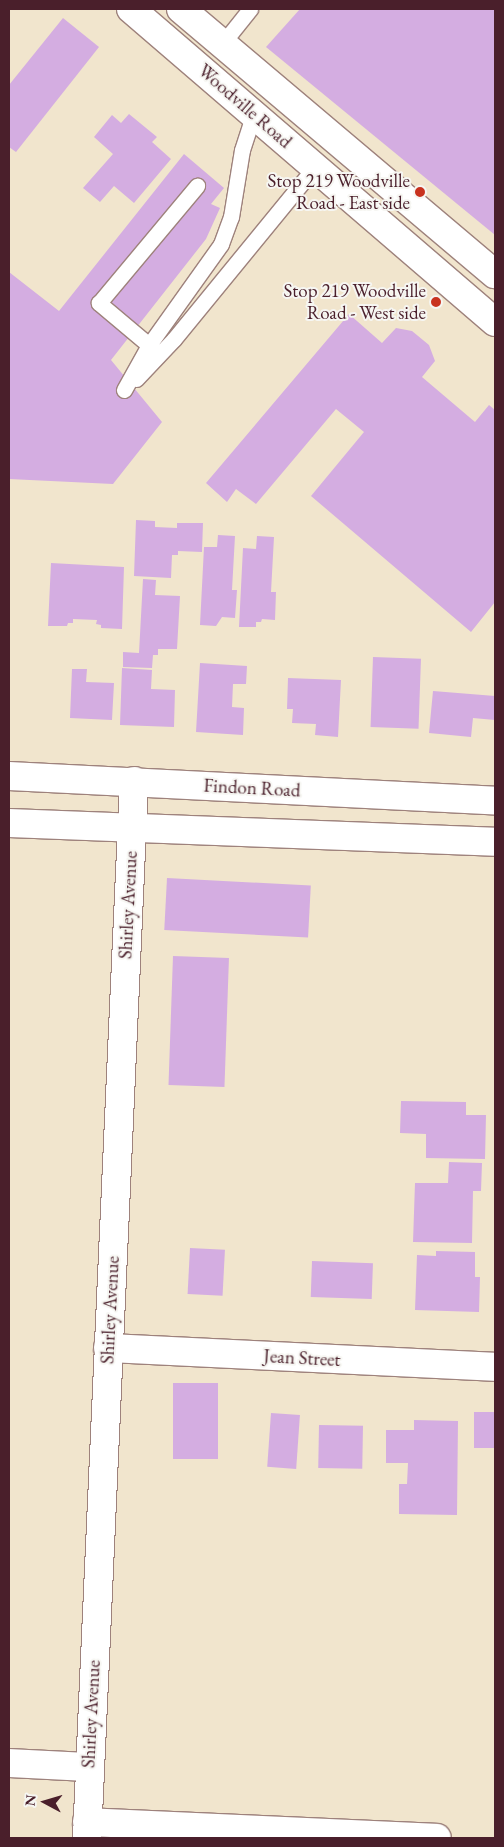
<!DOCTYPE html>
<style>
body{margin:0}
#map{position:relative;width:504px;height:1847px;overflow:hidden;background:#f1e5cd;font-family:"EB Garamond",serif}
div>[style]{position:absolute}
.building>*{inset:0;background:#d4ade1;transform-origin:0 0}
.roads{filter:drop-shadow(1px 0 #9e827c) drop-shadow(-1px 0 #9e827c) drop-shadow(0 1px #9e827c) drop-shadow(0 -1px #9e827c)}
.service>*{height:15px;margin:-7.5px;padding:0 7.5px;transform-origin:7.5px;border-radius:7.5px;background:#fff}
.minor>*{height:28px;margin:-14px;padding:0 14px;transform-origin:14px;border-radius:14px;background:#fff}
.secondary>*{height:28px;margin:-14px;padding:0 14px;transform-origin:14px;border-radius:14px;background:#fff}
.dots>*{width:14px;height:14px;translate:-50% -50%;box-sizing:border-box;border:2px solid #f6f6f2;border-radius:50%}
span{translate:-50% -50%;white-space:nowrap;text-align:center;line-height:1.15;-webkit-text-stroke:4px #f6f6f2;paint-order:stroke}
.street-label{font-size:19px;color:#4a1f2b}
.poi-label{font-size:19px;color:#4a1f2b}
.right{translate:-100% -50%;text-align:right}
.frame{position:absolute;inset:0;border:10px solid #4a1f2b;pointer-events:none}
.north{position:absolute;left:20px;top:1777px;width:50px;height:50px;-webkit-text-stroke:4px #f6f6f2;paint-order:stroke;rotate:276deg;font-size:14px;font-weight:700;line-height:20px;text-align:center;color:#4a1f2b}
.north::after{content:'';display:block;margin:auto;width:18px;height:22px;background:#4a1f2b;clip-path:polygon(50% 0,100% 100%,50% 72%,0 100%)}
</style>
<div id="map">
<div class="building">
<i style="clip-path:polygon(300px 9px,495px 9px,495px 235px,266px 47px)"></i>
<i style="clip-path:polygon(63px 18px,99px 47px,16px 152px,9px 147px,9px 85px)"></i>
<i style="clip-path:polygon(129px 114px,157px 137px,152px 142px,171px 159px,134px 203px,114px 186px,100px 202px,83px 188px,113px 154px,94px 137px,112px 115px,121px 123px)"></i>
<i style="clip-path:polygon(184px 154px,224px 188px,211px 204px,220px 208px,206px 239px,111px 360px,162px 422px,113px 484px,9px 479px,9px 272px,59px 311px)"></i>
<i style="clip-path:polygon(349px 314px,382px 343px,396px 328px,412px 331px,429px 345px,435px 361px,422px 377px,475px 422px,489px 405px,495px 410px,495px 602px,471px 632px,311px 496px,364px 432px,336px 409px,256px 504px,236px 489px,227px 502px,206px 483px)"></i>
<i style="clip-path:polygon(136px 520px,155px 521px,155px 527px,177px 528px,177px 523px,203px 523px,202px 552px,178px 551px,178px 555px,172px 555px,171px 578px,134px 576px)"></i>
<i style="clip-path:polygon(218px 535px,235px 536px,232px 590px,237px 590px,235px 618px,222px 617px,216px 626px,200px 625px,204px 547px,217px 547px)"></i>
<i style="clip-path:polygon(257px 536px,274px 537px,271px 592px,276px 592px,275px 620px,262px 619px,261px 622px,256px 622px,256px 627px,239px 627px,243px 548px,256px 549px)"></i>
<i style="clip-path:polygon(51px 563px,124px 567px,122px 629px,101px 628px,101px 625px,96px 624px,97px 620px,73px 619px,73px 623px,68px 623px,67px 626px,48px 626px)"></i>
<i style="clip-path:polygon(143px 579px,156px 580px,155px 595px,180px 596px,177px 649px,158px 649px,158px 655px,153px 655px,152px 668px,123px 667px,123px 652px,139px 653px)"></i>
<i style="left:373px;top:657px;width:48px;height:70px;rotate:2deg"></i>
<i style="clip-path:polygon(200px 663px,247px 666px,246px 684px,233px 684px,232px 707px,244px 708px,243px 735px,196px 732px)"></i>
<i style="clip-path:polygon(122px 668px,152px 670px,151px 689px,175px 690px,174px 727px,120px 725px)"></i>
<i style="clip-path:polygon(72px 669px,87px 669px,86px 682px,114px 683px,112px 720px,70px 718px)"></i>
<i style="clip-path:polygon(288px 678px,341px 680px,338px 737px,315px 735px,316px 724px,292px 723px,293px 709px,287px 709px)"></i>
<i style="clip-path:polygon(433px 691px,495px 696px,495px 720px,473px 718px,471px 737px,429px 733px)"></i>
<i style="left:167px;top:878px;width:144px;height:52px;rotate:3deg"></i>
<i style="left:173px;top:956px;width:56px;height:129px;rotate:2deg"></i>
<i style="clip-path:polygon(401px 1101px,466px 1102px,466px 1115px,486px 1115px,485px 1159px,426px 1158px,426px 1134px,400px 1133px)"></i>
<i style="clip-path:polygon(449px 1162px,482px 1163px,481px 1191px,473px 1191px,472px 1243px,413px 1242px,415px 1183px,448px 1183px)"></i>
<i style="left:190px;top:1248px;width:35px;height:46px;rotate:3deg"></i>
<i style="clip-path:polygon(436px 1251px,475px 1252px,475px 1277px,480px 1277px,479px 1312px,415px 1310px,417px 1255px,436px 1256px)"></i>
<i style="left:312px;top:1261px;width:61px;height:36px;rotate:2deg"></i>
<i style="left:173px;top:1383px;width:45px;height:76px"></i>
<i style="left:495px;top:1412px;width:36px;height:21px;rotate:90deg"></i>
<i style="left:271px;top:1413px;width:29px;height:54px;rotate:4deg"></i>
<i style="clip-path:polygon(414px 1420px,458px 1421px,457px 1515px,399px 1514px,399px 1484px,407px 1484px,408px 1463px,386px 1463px,386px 1430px,414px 1430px)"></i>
<i style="left:319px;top:1425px;width:44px;height:43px;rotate:1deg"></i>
</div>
<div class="roads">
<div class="service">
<i style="left:222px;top:44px;width:45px;rotate:-51.3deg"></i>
<i style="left:156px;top:351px;width:75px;rotate:-139.9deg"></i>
<i style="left:99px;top:303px;width:153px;rotate:-50.1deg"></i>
<i style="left:136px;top:379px;width:55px;rotate:-46.5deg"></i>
<i style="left:174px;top:339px;width:222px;rotate:-50.7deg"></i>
<i style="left:124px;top:390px;width:51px;rotate:-60.9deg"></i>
<i style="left:149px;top:345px;width:124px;rotate:-54.5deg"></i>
<i style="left:221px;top:244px;width:29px;rotate:-70deg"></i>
<i style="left:231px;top:217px;width:68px;rotate:-80.7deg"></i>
<i style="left:242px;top:150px;width:39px;rotate:-72deg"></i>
</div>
<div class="minor">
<i style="left:108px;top:1348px;width:387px;rotate:2.8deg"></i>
<i style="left:9px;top:1763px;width:79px;rotate:2.9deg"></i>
<i style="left:87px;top:1822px;width:350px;rotate:2.6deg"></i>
<i style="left:87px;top:1838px;width:1058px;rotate:-87.45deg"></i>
</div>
<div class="secondary">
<i style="left:131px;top:9px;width:480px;rotate:40.7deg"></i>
<i style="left:181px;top:9px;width:411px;rotate:40.2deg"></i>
<i style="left:9px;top:776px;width:487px;rotate:2.9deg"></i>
<i style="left:9px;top:823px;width:486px;rotate:2.2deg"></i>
</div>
</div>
<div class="dots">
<i style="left:420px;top:192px;background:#c8321e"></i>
<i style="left:436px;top:302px;background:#c8321e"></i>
</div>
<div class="street-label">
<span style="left:245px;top:106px;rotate:41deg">Woodville Road</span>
<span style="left:252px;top:788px;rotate:3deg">Findon Road</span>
<span style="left:128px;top:905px;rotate:-87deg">Shirley Avenue</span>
<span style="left:110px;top:1310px;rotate:-87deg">Shirley Avenue</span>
<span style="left:302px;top:1358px;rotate:3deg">Jean Street</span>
<span style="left:91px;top:1714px;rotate:-87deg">Shirley Avenue</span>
</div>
<div class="poi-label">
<span class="right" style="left:410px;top:192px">Stop 219 Woodville<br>Road - East side</span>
<span class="right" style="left:426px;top:302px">Stop 219 Woodville<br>Road - West side</span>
</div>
<div class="frame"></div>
<div class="north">N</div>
</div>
